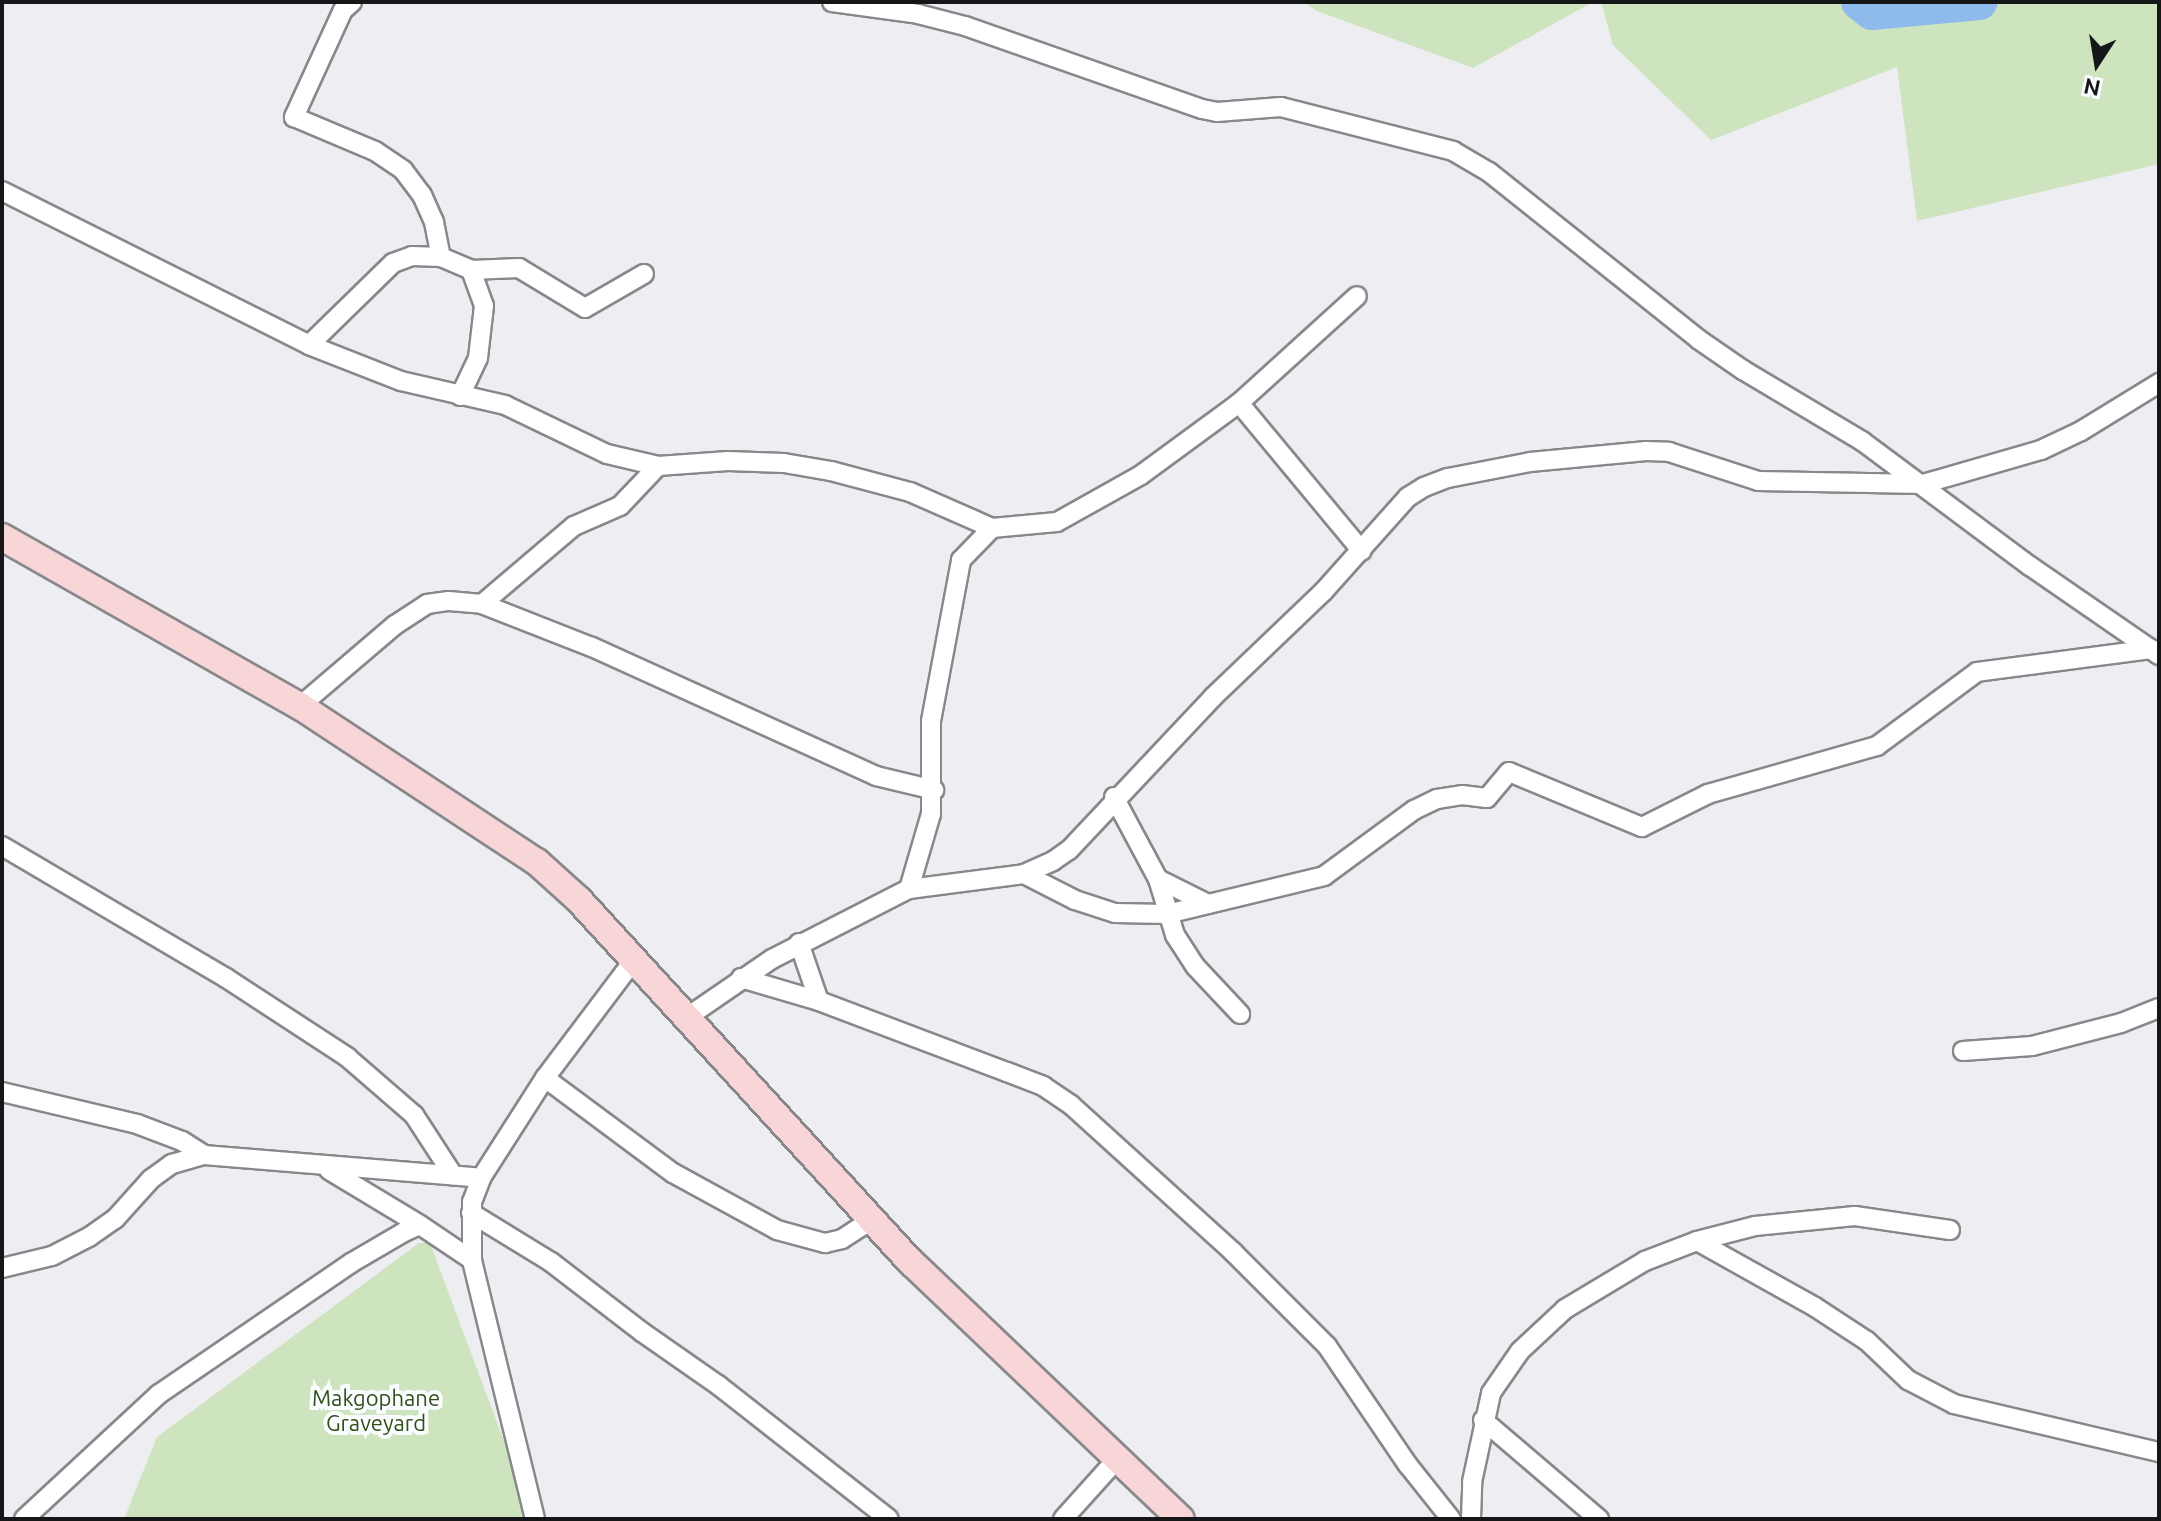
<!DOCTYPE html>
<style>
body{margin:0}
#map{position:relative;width:2161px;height:1521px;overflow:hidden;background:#eeeef2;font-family:Ubuntu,sans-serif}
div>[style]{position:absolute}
.green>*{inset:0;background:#cde4bf}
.river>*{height:36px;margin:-18px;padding:0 18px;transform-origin:18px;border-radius:18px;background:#8fbbec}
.roads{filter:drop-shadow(2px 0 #88888c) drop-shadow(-2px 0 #88888c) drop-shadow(0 2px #88888c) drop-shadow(0 -2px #88888c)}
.street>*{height:18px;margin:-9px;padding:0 9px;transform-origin:9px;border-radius:9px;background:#fff}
.secondary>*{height:26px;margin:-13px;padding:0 13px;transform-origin:13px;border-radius:13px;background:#f8d6d8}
span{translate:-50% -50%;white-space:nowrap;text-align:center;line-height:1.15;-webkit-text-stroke:8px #fbfcff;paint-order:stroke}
.park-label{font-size:22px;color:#305017}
.frame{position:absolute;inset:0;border:4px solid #151617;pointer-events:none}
.north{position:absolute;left:2057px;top:24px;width:80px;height:80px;-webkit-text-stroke:6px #fbfcff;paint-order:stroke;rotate:192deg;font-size:22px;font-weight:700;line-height:32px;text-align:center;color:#151617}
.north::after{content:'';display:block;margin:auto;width:28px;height:36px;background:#151617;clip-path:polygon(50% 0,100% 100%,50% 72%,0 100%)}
</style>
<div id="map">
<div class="green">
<i style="clip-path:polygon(1303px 2px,1593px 2px,1473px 68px,1317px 11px)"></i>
<i style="clip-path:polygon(1601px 2px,2159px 2px,2159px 164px,1917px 221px,1897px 67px,1711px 140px,1613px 45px)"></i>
<i style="clip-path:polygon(419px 1243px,430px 1243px,533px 1519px,124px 1519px,157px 1437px)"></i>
</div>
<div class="river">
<i style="left:1859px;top:2px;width:16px;rotate:38deg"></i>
<i style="left:1872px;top:12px;width:108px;rotate:-5.3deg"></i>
</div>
<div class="roads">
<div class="street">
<i style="left:352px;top:2px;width:12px;rotate:138deg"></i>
<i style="left:343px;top:10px;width:118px;rotate:114.6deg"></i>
<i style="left:294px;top:117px;width:88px;rotate:22.8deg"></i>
<i style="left:375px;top:151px;width:34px;rotate:34deg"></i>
<i style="left:403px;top:170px;width:31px;rotate:53deg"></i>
<i style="left:422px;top:195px;width:30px;rotate:66deg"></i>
<i style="left:434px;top:222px;width:36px;rotate:79deg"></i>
<i style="left:832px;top:2px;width:87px;rotate:7.9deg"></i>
<i style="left:918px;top:14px;width:49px;rotate:14.3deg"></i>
<i style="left:965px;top:26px;width:251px;rotate:19.3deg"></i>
<i style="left:1202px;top:109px;width:15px;rotate:11deg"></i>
<i style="left:1217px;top:112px;width:64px;rotate:-4.5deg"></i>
<i style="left:1281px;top:107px;width:178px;rotate:14.3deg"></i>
<i style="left:1453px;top:151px;width:42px;rotate:30.3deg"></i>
<i style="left:1489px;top:172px;width:268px;rotate:38.6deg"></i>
<i style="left:1698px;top:339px;width:55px;rotate:34.6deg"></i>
<i style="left:1743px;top:370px;width:139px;rotate:30.8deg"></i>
<i style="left:1862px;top:441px;width:209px;rotate:36.7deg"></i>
<i style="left:2030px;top:566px;width:157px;rotate:34.6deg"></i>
<i style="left:2px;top:191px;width:343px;rotate:26.6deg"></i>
<i style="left:309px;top:345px;width:99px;rotate:21.4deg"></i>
<i style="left:401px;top:381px;width:107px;rotate:13deg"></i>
<i style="left:505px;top:405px;width:113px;rotate:25.7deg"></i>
<i style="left:607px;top:454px;width:52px;rotate:13.2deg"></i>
<i style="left:471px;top:270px;width:48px;rotate:-2.4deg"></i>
<i style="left:519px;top:268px;width:77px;rotate:31.2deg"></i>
<i style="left:585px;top:308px;width:68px;rotate:-30deg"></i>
<i style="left:309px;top:345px;width:117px;rotate:-44.3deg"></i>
<i style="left:393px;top:263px;width:20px;rotate:-20deg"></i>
<i style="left:412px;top:256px;width:29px;rotate:2deg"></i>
<i style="left:441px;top:257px;width:33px;rotate:23deg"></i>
<i style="left:471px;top:270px;width:38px;rotate:70deg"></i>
<i style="left:484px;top:306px;width:52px;rotate:96.6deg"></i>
<i style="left:478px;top:358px;width:42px;rotate:115.3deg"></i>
<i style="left:1239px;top:403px;width:192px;rotate:50.3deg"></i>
<i style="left:482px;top:604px;width:121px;rotate:-40.3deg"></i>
<i style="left:574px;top:526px;width:50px;rotate:-23.5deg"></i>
<i style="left:620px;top:506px;width:55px;rotate:-46.5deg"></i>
<i style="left:658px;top:466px;width:70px;rotate:-4.1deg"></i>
<i style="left:728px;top:461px;width:56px;rotate:2deg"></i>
<i style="left:784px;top:463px;width:48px;rotate:9.7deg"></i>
<i style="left:831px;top:471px;width:82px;rotate:14.9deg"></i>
<i style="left:910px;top:492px;width:90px;rotate:23.7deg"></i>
<i style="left:300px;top:706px;width:125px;rotate:-40.5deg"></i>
<i style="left:395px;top:625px;width:38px;rotate:-33deg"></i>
<i style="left:427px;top:604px;width:22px;rotate:-8deg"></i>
<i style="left:449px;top:601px;width:33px;rotate:5deg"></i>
<i style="left:482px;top:604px;width:118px;rotate:21.4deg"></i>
<i style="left:592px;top:647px;width:312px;rotate:24.4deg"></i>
<i style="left:876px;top:776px;width:60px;rotate:13.6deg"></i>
<i style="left:1114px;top:797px;width:93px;rotate:61.8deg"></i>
<i style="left:1158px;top:879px;width:56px;rotate:26.6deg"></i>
<i style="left:2px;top:846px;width:260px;rotate:30.5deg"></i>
<i style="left:226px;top:978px;width:145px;rotate:33.1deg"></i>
<i style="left:347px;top:1057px;width:89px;rotate:40.9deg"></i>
<i style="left:414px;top:1115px;width:72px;rotate:57deg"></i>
<i style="left:1024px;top:874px;width:57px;rotate:27deg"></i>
<i style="left:1075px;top:900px;width:42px;rotate:18deg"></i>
<i style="left:1115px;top:913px;width:52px;rotate:1.1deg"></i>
<i style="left:1167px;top:914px;width:162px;rotate:-13.6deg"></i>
<i style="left:1324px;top:876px;width:112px;rotate:-36.3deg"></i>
<i style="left:1414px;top:810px;width:25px;rotate:-26deg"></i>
<i style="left:1437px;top:799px;width:25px;rotate:-9deg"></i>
<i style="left:1462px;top:795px;width:25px;rotate:7deg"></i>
<i style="left:1487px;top:798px;width:34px;rotate:-50deg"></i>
<i style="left:1509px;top:772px;width:144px;rotate:22.5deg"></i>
<i style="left:1642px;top:827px;width:74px;rotate:-26.6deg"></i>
<i style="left:1708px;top:794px;width:176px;rotate:-15.9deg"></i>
<i style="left:1877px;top:746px;width:124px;rotate:-36.5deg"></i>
<i style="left:1977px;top:672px;width:176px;rotate:-7.5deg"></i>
<i style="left:1158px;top:879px;width:59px;rotate:73.1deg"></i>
<i style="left:1175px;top:935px;width:37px;rotate:57deg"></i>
<i style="left:1195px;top:966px;width:66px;rotate:46.8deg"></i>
<i style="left:909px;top:889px;width:78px;rotate:-73.7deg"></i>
<i style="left:931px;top:814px;width:93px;rotate:-90deg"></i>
<i style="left:931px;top:721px;width:164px;rotate:-79.4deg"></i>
<i style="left:961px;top:560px;width:45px;rotate:-45.9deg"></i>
<i style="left:992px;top:528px;width:65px;rotate:-5.3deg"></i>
<i style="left:1057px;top:522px;width:96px;rotate:-29.2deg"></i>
<i style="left:1141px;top:475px;width:122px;rotate:-36.3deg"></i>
<i style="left:1239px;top:403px;width:159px;rotate:-42.2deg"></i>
<i style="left:799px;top:943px;width:61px;rotate:71deg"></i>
<i style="left:741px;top:978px;width:81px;rotate:16.4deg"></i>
<i style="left:819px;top:1001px;width:201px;rotate:20.7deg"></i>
<i style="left:1007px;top:1072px;width:39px;rotate:21deg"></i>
<i style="left:1043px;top:1086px;width:34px;rotate:34deg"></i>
<i style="left:1071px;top:1105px;width:219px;rotate:42.2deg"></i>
<i style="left:1233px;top:1252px;width:133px;rotate:45deg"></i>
<i style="left:1327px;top:1346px;width:144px;rotate:55.8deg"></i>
<i style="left:1408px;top:1465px;width:69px;rotate:51.5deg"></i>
<i style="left:686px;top:1018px;width:104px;rotate:-34.5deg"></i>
<i style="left:772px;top:959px;width:154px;rotate:-27.1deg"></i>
<i style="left:909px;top:889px;width:116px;rotate:-7.4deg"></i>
<i style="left:1024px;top:874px;width:32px;rotate:-24deg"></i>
<i style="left:1053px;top:861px;width:19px;rotate:-35deg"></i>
<i style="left:1069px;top:850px;width:210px;rotate:-46.7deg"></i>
<i style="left:1213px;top:697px;width:152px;rotate:-43.7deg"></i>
<i style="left:1323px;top:592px;width:127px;rotate:-48.2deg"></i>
<i style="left:1408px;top:497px;width:19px;rotate:-32deg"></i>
<i style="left:1424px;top:487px;width:26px;rotate:-21deg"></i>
<i style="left:1448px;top:478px;width:84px;rotate:-11deg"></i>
<i style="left:1530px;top:462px;width:117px;rotate:-5.4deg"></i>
<i style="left:1646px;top:451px;width:23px;rotate:2deg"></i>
<i style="left:1669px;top:452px;width:94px;rotate:18deg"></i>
<i style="left:1758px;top:481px;width:165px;rotate:1deg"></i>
<i style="left:1923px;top:484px;width:123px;rotate:-16.1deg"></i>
<i style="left:2041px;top:450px;width:44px;rotate:-25.4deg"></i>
<i style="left:2081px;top:431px;width:92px;rotate:-31.6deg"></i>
<i style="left:1963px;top:1051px;width:69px;rotate:-4.1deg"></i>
<i style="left:2032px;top:1046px;width:92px;rotate:-14.5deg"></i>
<i style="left:2121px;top:1023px;width:41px;rotate:-21.5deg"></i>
<i style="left:545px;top:1078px;width:159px;rotate:36.6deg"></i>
<i style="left:673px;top:1173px;width:119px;rotate:28.7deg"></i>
<i style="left:777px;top:1230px;width:50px;rotate:15.2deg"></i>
<i style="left:825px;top:1243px;width:17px;rotate:-13deg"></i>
<i style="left:842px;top:1239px;width:37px;rotate:-33deg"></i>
<i style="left:2px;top:1092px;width:139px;rotate:13.3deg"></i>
<i style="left:137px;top:1124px;width:48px;rotate:20.7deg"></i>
<i style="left:182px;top:1141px;width:26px;rotate:32deg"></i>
<i style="left:329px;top:1170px;width:106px;rotate:31.1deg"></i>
<i style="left:471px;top:1213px;width:94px;rotate:31.5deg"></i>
<i style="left:551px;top:1262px;width:115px;rotate:37.6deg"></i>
<i style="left:642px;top:1332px;width:93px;rotate:34.9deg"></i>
<i style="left:718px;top:1385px;width:217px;rotate:38.1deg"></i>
<i style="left:1697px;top:1241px;width:135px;rotate:29.2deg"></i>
<i style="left:1815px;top:1307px;width:62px;rotate:33.2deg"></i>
<i style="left:1867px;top:1341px;width:57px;rotate:43.6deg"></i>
<i style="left:1908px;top:1380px;width:52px;rotate:27.6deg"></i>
<i style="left:1954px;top:1404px;width:211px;rotate:13.2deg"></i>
<i style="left:2px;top:1268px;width:51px;rotate:-13.5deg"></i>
<i style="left:52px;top:1256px;width:42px;rotate:-27.2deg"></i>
<i style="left:89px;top:1237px;width:32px;rotate:-35deg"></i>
<i style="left:115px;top:1219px;width:54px;rotate:-48deg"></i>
<i style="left:151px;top:1179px;width:26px;rotate:-36deg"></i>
<i style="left:172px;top:1164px;width:33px;rotate:-16deg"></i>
<i style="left:204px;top:1155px;width:278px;rotate:4.7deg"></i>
<i style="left:1483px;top:1420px;width:153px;rotate:40.5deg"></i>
<i style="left:24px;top:1519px;width:184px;rotate:-42.8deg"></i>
<i style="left:159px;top:1394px;width:232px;rotate:-34.3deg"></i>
<i style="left:351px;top:1263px;width:61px;rotate:-30.3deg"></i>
<i style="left:404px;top:1232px;width:17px;rotate:-24deg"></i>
<i style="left:420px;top:1225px;width:63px;rotate:33.9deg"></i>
<i style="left:535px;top:1519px;width:267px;rotate:-103.7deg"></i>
<i style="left:472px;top:1260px;width:58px;rotate:-90deg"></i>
<i style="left:472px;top:1202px;width:26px;rotate:-69deg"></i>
<i style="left:481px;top:1178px;width:119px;rotate:-57.4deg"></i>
<i style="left:545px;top:1078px;width:148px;rotate:-53deg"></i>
<i style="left:1063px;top:1519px;width:82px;rotate:-48deg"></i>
<i style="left:1471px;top:1519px;width:37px;rotate:-88deg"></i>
<i style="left:1472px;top:1482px;width:91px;rotate:-77.9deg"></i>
<i style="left:1491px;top:1393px;width:51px;rotate:-55.4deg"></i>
<i style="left:1520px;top:1351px;width:62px;rotate:-43deg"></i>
<i style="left:1565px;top:1309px;width:93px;rotate:-31deg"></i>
<i style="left:1645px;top:1261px;width:56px;rotate:-21deg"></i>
<i style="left:1697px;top:1241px;width:60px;rotate:-14.5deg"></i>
<i style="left:1755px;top:1226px;width:100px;rotate:-5.7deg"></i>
<i style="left:1855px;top:1216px;width:96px;rotate:8.4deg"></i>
</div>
<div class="secondary">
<i style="left:2px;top:537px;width:343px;rotate:29.6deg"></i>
<i style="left:300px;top:706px;width:284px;rotate:33.4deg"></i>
<i style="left:537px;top:862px;width:55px;rotate:42.1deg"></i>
<i style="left:578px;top:899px;width:494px;rotate:47.5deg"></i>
<i style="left:912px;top:1263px;width:371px;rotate:43.6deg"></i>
</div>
</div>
<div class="park-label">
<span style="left:376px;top:1410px">Makgophane<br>Graveyard</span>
</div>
<div class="frame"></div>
<div class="north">N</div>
</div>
